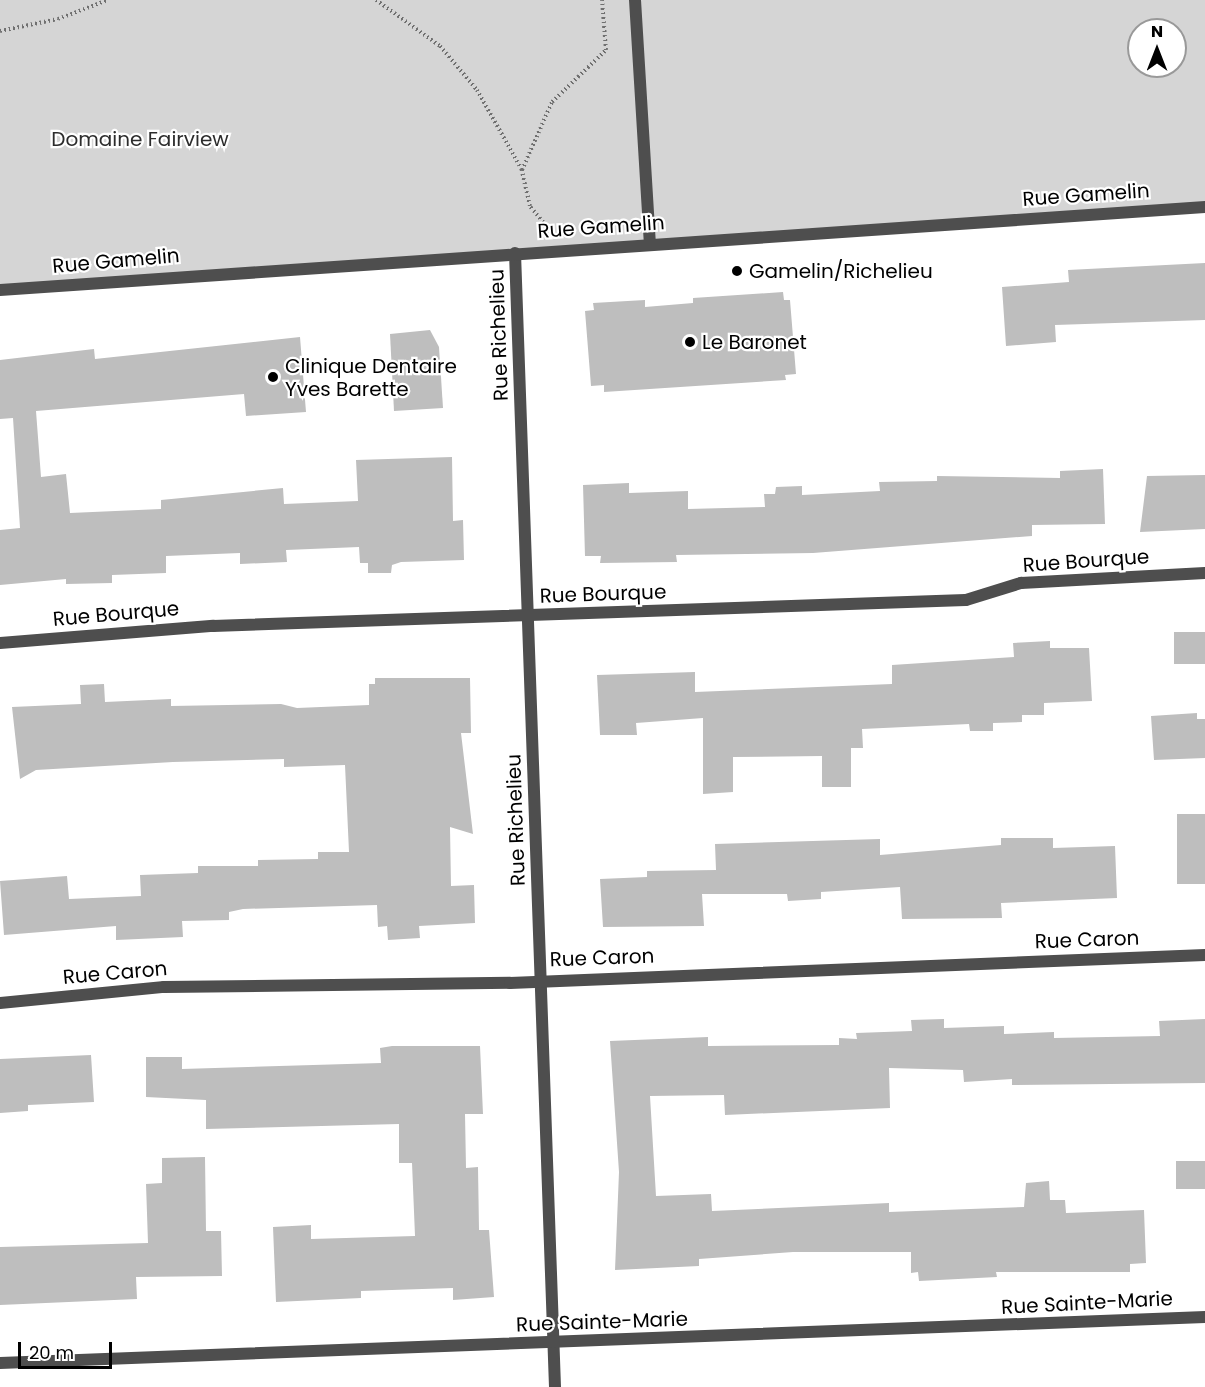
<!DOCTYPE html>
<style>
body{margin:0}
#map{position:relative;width:1205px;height:1387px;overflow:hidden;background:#fff;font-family:Poppins,sans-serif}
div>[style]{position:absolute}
.green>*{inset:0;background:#d5d5d5}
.building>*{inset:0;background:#bebebe;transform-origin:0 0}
.path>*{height:4px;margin-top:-2px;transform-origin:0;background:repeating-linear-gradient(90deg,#707070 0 1.5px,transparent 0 4.5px)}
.service>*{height:12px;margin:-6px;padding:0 6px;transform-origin:6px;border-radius:6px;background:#4e4e4e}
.minor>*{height:12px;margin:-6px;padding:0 6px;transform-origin:6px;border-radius:6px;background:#4e4e4e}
.tertiary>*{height:12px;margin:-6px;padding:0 6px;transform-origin:6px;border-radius:6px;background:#4e4e4e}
.dots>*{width:16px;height:16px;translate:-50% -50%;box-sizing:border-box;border:3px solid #fff;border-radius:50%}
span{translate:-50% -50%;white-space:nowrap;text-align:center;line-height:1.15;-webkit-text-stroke:4.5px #fff;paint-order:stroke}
.park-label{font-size:20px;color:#2c2c2c}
.street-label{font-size:20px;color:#000}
.poi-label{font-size:20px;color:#000}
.left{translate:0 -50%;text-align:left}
.north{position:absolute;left:1127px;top:18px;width:60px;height:60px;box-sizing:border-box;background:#fff;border:2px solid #999;border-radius:50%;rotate:0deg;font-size:16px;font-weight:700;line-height:24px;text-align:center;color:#000}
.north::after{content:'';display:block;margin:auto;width:21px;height:27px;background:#000;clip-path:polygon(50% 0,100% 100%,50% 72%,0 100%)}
.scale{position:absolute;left:18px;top:1342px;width:94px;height:27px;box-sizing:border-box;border:3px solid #000;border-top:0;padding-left:8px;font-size:18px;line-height:21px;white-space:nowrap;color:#000;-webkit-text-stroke:4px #fff;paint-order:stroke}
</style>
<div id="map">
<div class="green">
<i style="clip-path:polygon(evenodd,0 0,1205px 0,1205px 207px,0 290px,0 0,1139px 30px,1175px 30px,1175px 66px,1139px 66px,1139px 30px)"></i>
</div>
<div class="building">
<i style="clip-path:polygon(1205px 263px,1205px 320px,1055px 325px,1056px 342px,1006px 346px,1002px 287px,1069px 282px,1068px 270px)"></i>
<i style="clip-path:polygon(783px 292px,784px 300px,790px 300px,796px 374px,785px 375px,786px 380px,604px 392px,604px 385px,591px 386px,585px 311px,594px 310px,593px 303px,645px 300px,645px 307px,693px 303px,693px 298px)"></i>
<i style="clip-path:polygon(430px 330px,439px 347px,443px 408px,394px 411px,390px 334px)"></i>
<i style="clip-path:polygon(300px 337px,306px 412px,246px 416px,244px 394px,36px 411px,41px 477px,66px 474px,70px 513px,161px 509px,161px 500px,283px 488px,284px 504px,358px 501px,356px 460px,452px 457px,453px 521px,463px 520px,464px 560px,401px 562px,392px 565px,391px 573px,368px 573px,368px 563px,360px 563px,359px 547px,286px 550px,287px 562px,240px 564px,240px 553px,166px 556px,166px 573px,112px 575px,112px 583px,66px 584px,66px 579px,0 585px,0 530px,20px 528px,13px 418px,0 419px,0 360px,94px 349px,95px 359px)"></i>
<i style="clip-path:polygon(1103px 469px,1105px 524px,1032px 525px,1032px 536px,813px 553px,676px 555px,677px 562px,600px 563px,601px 556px,585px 556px,583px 485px,629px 483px,629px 493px,688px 491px,688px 509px,765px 507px,764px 494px,775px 494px,776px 487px,802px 486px,802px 495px,880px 491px,879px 482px,937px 481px,937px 476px,1060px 478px,1060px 471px)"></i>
<i style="clip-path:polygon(1205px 475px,1205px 529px,1140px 532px,1147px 476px)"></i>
<i style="left:1205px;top:632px;width:32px;height:31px;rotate:90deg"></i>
<i style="clip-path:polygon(1050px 641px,1050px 648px,1089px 648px,1092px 701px,1044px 703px,1044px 715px,1022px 715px,1022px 722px,993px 723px,993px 731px,970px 731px,969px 724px,862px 729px,863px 748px,851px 748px,851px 787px,822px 787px,822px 756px,733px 757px,733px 792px,703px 794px,703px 718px,636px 723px,637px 735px,600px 735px,597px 675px,695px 672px,695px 692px,892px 684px,892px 665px,1014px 657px,1013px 643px)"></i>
<i style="clip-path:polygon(375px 678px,470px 678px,471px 733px,461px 733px,473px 834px,450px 827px,451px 886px,474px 885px,475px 923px,419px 926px,420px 938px,388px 940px,387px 926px,378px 927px,377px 905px,243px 909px,229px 912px,229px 920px,182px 921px,183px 937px,116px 940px,116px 926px,4px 935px,0 881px,67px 876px,69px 899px,141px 896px,140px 875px,198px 873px,198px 866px,258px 866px,258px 860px,318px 859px,318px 852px,349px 852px,345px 765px,284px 767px,284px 759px,173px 762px,36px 770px,20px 779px,12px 707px,81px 704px,80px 685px,104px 684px,105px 702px,171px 699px,171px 706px,281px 704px,297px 708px,369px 705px,369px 684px,375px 684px)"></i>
<i style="clip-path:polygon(1197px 713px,1197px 719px,1205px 719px,1205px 758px,1154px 760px,1151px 716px)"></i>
<i style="left:1205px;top:814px;width:70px;height:28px;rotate:90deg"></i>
<i style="clip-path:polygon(1001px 838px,1053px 838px,1053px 848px,1115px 846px,1117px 898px,1001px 903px,1002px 918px,902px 919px,900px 887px,821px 892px,821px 899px,788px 901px,787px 894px,702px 894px,704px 926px,603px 927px,600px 879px,647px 877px,647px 871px,716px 870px,715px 844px,880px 839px,880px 855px,1001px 845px)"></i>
<i style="clip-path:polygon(944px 1019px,944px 1028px,1004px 1026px,1004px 1034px,1054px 1032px,1054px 1038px,1160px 1036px,1159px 1021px,1205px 1019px,1205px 1083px,1012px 1085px,1012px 1079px,964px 1082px,963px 1070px,889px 1068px,890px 1108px,725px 1115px,724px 1095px,650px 1096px,656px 1196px,711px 1194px,712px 1211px,889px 1203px,889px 1212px,1024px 1207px,1026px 1183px,1049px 1181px,1050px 1200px,1065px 1200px,1066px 1213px,1144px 1210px,1146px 1263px,1130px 1264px,1130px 1272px,996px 1272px,997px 1277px,919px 1281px,918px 1272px,911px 1273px,911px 1252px,793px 1252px,699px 1259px,699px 1266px,615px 1270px,619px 1172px,610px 1041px,708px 1037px,708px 1046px,839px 1045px,839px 1038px,857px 1039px,856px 1033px,912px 1031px,911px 1020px)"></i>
<i style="clip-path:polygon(392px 1046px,480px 1046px,483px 1114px,465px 1114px,466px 1168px,478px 1167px,479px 1230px,489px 1230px,494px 1297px,453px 1300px,453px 1288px,361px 1291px,361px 1298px,276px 1302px,273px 1227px,311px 1225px,311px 1239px,415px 1236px,412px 1163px,399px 1163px,399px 1124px,206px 1129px,206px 1100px,146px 1097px,146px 1057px,182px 1057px,182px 1069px,381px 1063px,380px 1048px)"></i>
<i style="clip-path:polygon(91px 1055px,94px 1102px,28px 1105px,28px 1111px,0 1113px,0 1059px)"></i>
<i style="clip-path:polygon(205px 1157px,206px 1231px,221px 1231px,222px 1276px,136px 1277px,137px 1299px,0 1305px,0 1247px,148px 1243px,146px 1184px,162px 1183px,162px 1158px)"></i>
<i style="left:1205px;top:1161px;width:28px;height:29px;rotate:90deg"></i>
</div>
<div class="path">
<i style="left:376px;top:0;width:79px;rotate:35.7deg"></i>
<i style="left:440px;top:46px;width:57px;rotate:49.9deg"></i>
<i style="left:477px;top:90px;width:92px;rotate:60.6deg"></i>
<i style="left:0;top:31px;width:59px;rotate:-11.7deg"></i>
<i style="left:58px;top:19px;width:53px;rotate:-20.8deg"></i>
<i style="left:549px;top:229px;width:30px;rotate:-130deg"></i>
<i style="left:530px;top:206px;width:37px;rotate:-103deg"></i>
<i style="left:522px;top:170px;width:74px;rotate:-66.2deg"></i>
<i style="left:552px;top:102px;width:75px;rotate:-43.9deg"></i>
<i style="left:606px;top:50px;width:50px;rotate:-94.6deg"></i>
</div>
<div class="service">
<i style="left:635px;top:0;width:244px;rotate:86.5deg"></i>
</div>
<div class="minor">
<i style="left:515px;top:253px;width:1135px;rotate:87.98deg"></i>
<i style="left:0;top:643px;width:214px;rotate:-4.6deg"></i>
<i style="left:213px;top:626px;width:753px;rotate:-1.98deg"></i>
<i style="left:966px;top:600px;width:58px;rotate:-17.2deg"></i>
<i style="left:1021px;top:583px;width:184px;rotate:-3.1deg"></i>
<i style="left:0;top:1003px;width:165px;rotate:-5.6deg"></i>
<i style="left:164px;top:987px;width:346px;rotate:-0.7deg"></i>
<i style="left:510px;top:983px;width:696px;rotate:-2.31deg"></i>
<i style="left:0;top:1363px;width:1206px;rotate:-2.19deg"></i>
</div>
<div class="tertiary">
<i style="left:0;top:290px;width:1208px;rotate:-3.94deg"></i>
</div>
<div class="dots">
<i style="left:737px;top:271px;background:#000"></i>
<i style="left:690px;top:342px;background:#000"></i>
<i style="left:273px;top:377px;background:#000"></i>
</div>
<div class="park-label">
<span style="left:140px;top:139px">Domaine Fairview</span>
</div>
<div class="street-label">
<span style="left:1086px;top:195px;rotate:-4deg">Rue Gamelin</span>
<span style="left:601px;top:227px;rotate:-4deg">Rue Gamelin</span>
<span style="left:116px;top:261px;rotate:-5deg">Rue Gamelin</span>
<span style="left:499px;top:335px;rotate:-92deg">Rue Richelieu</span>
<span style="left:1086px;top:561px;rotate:-4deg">Rue Bourque</span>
<span style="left:603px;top:594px;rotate:-2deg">Rue Bourque</span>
<span style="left:116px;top:614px;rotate:-5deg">Rue Bourque</span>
<span style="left:516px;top:820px;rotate:-92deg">Rue Richelieu</span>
<span style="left:1087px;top:940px;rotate:-2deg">Rue Caron</span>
<span style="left:602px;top:958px;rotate:-2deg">Rue Caron</span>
<span style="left:115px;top:973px;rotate:-5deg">Rue Caron</span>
<span style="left:1087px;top:1303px;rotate:-3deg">Rue Sainte-Marie</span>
<span style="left:602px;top:1322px;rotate:-2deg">Rue Sainte-Marie</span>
</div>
<div class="poi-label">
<span class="left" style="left:749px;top:271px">Gamelin/Richelieu</span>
<span class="left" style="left:702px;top:342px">Le Baronet</span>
<span class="left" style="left:285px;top:378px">Clinique Dentaire<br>Yves Barette</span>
</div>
<div class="north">N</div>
<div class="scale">20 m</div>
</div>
